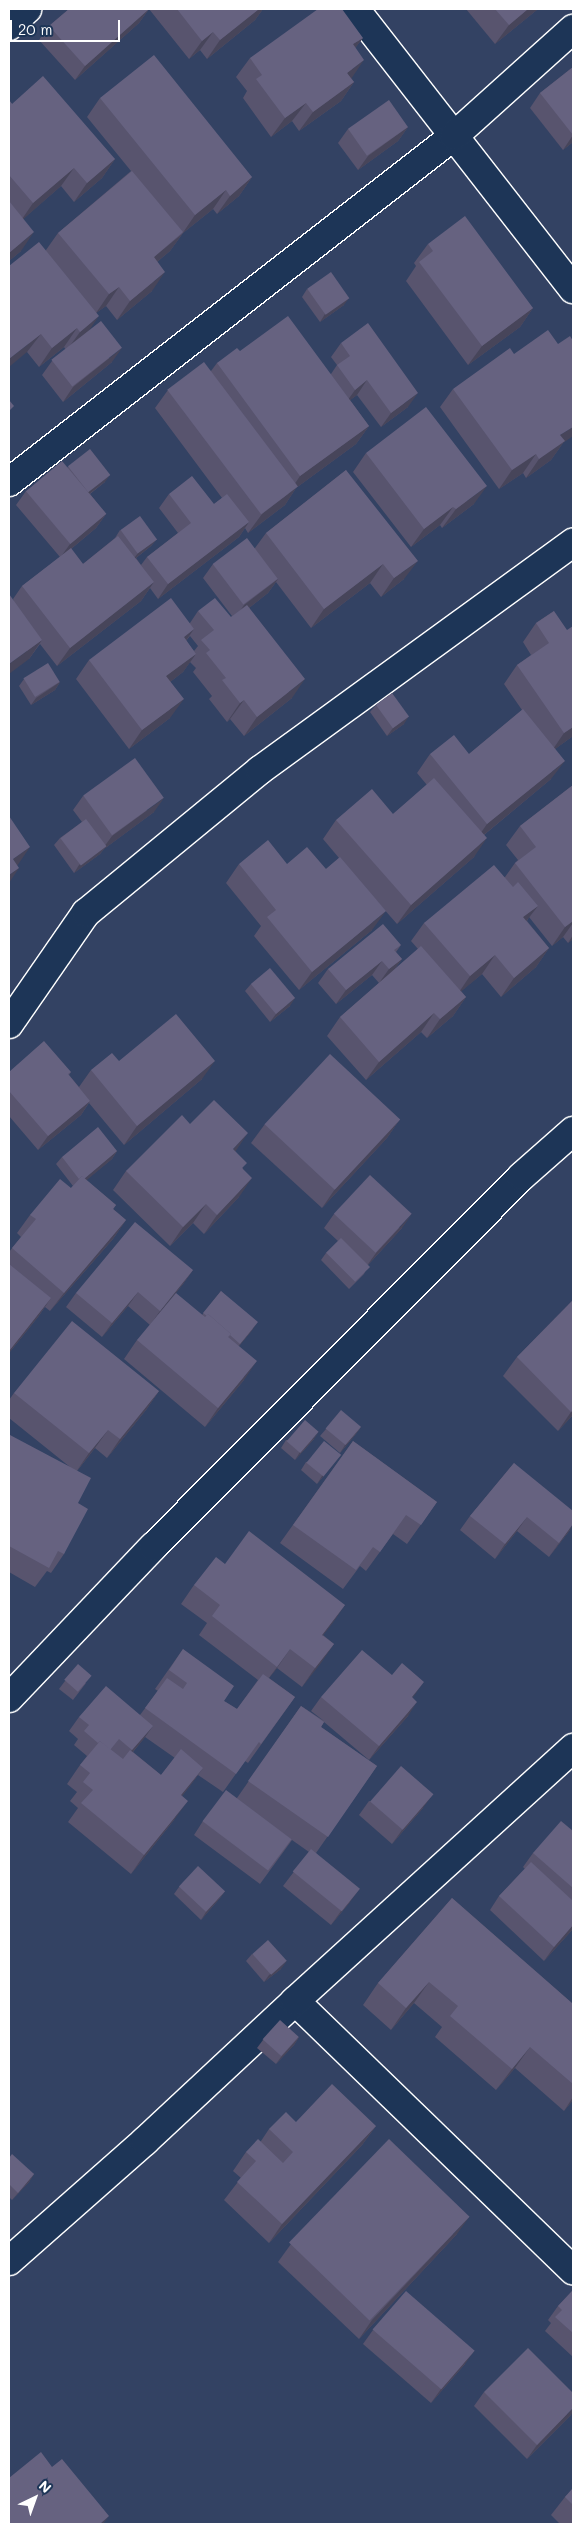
<!DOCTYPE html>
<style>
body{margin:0}
#map{position:relative;width:582px;height:2533px;overflow:hidden;background:#334263;font-family:Mali,sans-serif}
div>[style]{position:absolute}
.roads{filter:drop-shadow(1px 0 #fff) drop-shadow(-1px 0 #fff) drop-shadow(0 1px #fff) drop-shadow(0 -1px #fff)}
.minor>*{height:28px;margin:-14px;padding:0 14px;transform-origin:14px;border-radius:14px;background:#1d3557}
.wall>*{inset:0;background:#58546e}
.shaded-wall>*{inset:0;background:#47455a}
.building>*{inset:0;background:#666280;transform-origin:0 0}
span{translate:-50% -50%;white-space:nowrap;text-align:center;line-height:1.15;-webkit-text-stroke:4px #1d3557;paint-order:stroke}
.frame{position:absolute;inset:0;border:10px solid #fff;pointer-events:none}
.north{position:absolute;left:10px;top:2473px;width:50px;height:50px;-webkit-text-stroke:4px #1d3557;paint-order:stroke;rotate:42deg;font-size:14px;font-weight:700;line-height:20px;text-align:center;color:#fff}
.north::after{content:'';display:block;margin:auto;width:18px;height:22px;background:#fff;clip-path:polygon(50% 0,100% 100%,50% 72%,0 100%)}
.scale{position:absolute;left:10px;top:20px;width:110px;height:22px;box-sizing:border-box;border:2px solid #fff;border-top:0;padding-left:6px;font-size:15px;line-height:18px;white-space:nowrap;color:#fff;-webkit-text-stroke:4px #1d3557;paint-order:stroke}
</style>
<div id="map">
<div class="roads">
<div class="minor">
<i style="left:355px;top:9px;width:355px;rotate:52.1deg"></i>
<i style="left:9px;top:26px;width:25px;rotate:-43deg"></i>
<i style="left:9px;top:482px;width:564px;rotate:-37.87deg"></i>
<i style="left:454px;top:136px;width:160px;rotate:-42deg"></i>
<i style="left:9px;top:1024px;width:135px;rotate:-55.3deg"></i>
<i style="left:86px;top:913px;width:225px;rotate:-39.4deg"></i>
<i style="left:260px;top:770px;width:387px;rotate:-36deg"></i>
<i style="left:9px;top:1698px;width:209px;rotate:-46.4deg"></i>
<i style="left:153px;top:1547px;width:523px;rotate:-45.15deg"></i>
<i style="left:522px;top:1176px;width:68px;rotate:-41.4deg"></i>
<i style="left:295px;top:2001px;width:387px;rotate:44.1deg"></i>
<i style="left:9px;top:2261px;width:181px;rotate:-41.4deg"></i>
<i style="left:145px;top:2141px;width:205px;rotate:-43deg"></i>
<i style="left:295px;top:2001px;width:376px;rotate:-42.3deg"></i>
</div>
</div>
<div class="wall">
<i style="clip-path:polygon(69px 9px,263px 9px,255px 20px,207px 59px,200px 50px,189px 59px,149px 9px,139px 23px,75px 80px,39px 40px,49px 26px)"></i>
<i style="clip-path:polygon(466px 9px,538px 9px,495px 44px)"></i>
<i style="clip-path:polygon(363px 38px,355px 48px,351px 78px,354px 82px,341px 101px,299px 131px,292px 121px,271px 137px,243px 98px,247px 91px,236px 77px,250px 58px)"></i>
<i style="clip-path:polygon(573px 67px,573px 142px,563px 150px,530px 108px,540px 93px)"></i>
<i style="clip-path:polygon(100px 98px,252px 177px,239px 196px,217px 214px,213px 209px,183px 233px,170px 251px,157px 262px,152px 291px,117px 320px,106px 306px,96px 313px,88px 332px,112px 362px,63px 402px,42px 375px,52px 361px,66px 350px,64px 347px,39px 367px,27px 352px,46px 250px,58px 233px,131px 171px,87px 117px)"></i>
<i style="clip-path:polygon(9px 100px,12px 104px,115px 159px,102px 178px,74px 202px,61px 186px,23px 219px,21px 251px,9px 261px)"></i>
<i style="clip-path:polygon(408px 127px,398px 141px,358px 170px,338px 143px,348px 129px)"></i>
<i style="clip-path:polygon(428px 244px,533px 308px,520px 327px,468px 365px,406px 281px,416px 266px,414px 263px)"></i>
<i style="clip-path:polygon(307px 289px,344px 305px,320px 322px,302px 297px)"></i>
<i style="clip-path:polygon(341px 343px,408px 407px,381px 427px,357px 395px,350px 400px,369px 426px,356px 444px,296px 488px,285px 505px,248px 533px,245px 528px,239px 537px,158px 599px,150px 588px,141px 601px,57px 666px,40px 644px,29px 659px,13px 599px,22px 586px,60px 557px,16px 505px,26px 491px,68px 467px,105px 482px,90px 494px,106px 514px,96px 528px,71px 549px,83px 564px,115px 538px,120px 530px,157px 539px,151px 546px,136px 558px,141px 565px,147px 557px,178px 533px,159px 508px,169px 494px,214px 504px,222px 498px,155px 408px,168px 390px,211px 371px,217px 363px,240px 351px,331px 374px,337px 365px,331px 357px)"></i>
<i style="clip-path:polygon(453px 389px,563px 443px,551px 460px,526px 478px,523px 473px,499px 489px,440px 407px)"></i>
<i style="clip-path:polygon(366px 453px,474px 504px,442px 528px,440px 525px,411px 547px,353px 472px)"></i>
<i style="clip-path:polygon(evenodd,346px 470px,404px 579px,381px 597px,370px 583px,311px 628px,276px 582px,268px 593px,249px 608px,292px 698px,244px 736px,230px 719px,227px 722px,209px 699px,212px 696px,193px 672px,196px 668px,190px 662px,183px 672px,170px 682px,170px 718px,129px 749px,76px 679px,89px 660px,190px 623px,198px 611px,231px 617px,232px 616px,203px 578px,213px 564px,255px 548px,266px 533px,346px 470px,190px 636px,198px 646px,194px 651px,186px 641px,190px 636px)"></i>
<i style="clip-path:polygon(554px 611px,573px 736px,555px 749px,551px 779px,484px 835px,474px 857px,397px 924px,375px 899px,372px 930px,299px 990px,254px 936px,261px 926px,226px 883px,239px 864px,287px 864px,326px 869px,339px 858px,323px 839px,336px 820px,393px 814px,427px 785px,417px 773px,430px 754px,469px 754px,522px 710px,504px 684px,517px 665px,531px 655px,523px 642px,536px 623px)"></i>
<i style="clip-path:polygon(24px 679px,60px 682px,55px 690px,31px 705px,19px 686px)"></i>
<i style="clip-path:polygon(376px 705px,404px 724px,387px 736px,370px 712px)"></i>
<i style="clip-path:polygon(573px 785px,573px 939px,568px 943px,563px 937px,552px 946px,529px 917px,527px 921px,549px 948px,536px 967px,501px 997px,482px 974px,461px 991px,466px 997px,453px 1016px,427px 1038px,421px 1032px,366px 1080px,327px 1036px,340px 1017px,379px 983px,372px 975px,336px 1004px,318px 983px,328px 969px,401px 945px,396px 952px,402px 959px,394px 970px,418px 949px,411px 941px,424px 923px,505px 877px,515px 863px,518px 860px,506px 845px,520px 826px)"></i>
<i style="clip-path:polygon(83px 796px,154px 812px,104px 849px,100px 854px,74px 873px,54px 845px,60px 838px,82px 822px,73px 810px)"></i>
<i style="clip-path:polygon(251px 984px,290px 1006px,270px 1022px,245px 991px)"></i>
<i style="clip-path:polygon(119px 1061px,202px 1079px,124px 1145px,89px 1103px,81px 1115px,38px 1150px,9px 1116px,9px 1072px,71px 1072px,69px 1075px,79px 1087px,91px 1070px)"></i>
<i style="clip-path:polygon(400px 1119px,387px 1138px,322px 1208px,251px 1143px,265px 1124px)"></i>
<i style="clip-path:polygon(190px 1124px,236px 1152px,243px 1169px,239px 1197px,204px 1234px,193px 1223px,170px 1246px,113px 1190px,126px 1171px)"></i>
<i style="clip-path:polygon(117px 1151px,112px 1159px,86px 1180px,116px 1205px,113px 1209px,126px 1220px,113px 1239px,50px 1311px,45px 1307px,38px 1317px,9px 1353px,9px 1252px,21px 1237px,17px 1233px,30px 1215px,71px 1188px,73px 1186px,56px 1164px,62px 1157px)"></i>
<i style="clip-path:polygon(334px 1214px,402px 1228px,368px 1265px,364px 1274px,349px 1289px,321px 1260px,326px 1253px,338px 1241px,324px 1228px)"></i>
<i style="clip-path:polygon(193px 1270px,183px 1284px,150px 1325px,128px 1306px,102px 1337px,66px 1307px,76px 1293px)"></i>
<i style="clip-path:polygon(221px 1291px,253px 1329px,239px 1346px,244px 1380px,205px 1427px,124px 1359px,137px 1340px,202px 1315px)"></i>
<i style="clip-path:polygon(573px 1300px,573px 1415px,558px 1431px,503px 1376px,517px 1357px)"></i>
<i style="clip-path:polygon(159px 1391px,146px 1410px,107px 1458px,95px 1448px,77px 1471px,78px 1503px,64px 1554px,51px 1573px,47px 1571px,35px 1587px,9px 1572px,9px 1437px,70px 1467px,9px 1418px,9px 1400px,14px 1393px)"></i>
<i style="clip-path:polygon(361px 1427px,355px 1435px,340px 1453px,320px 1436px,326px 1429px)"></i>
<i style="clip-path:polygon(314px 1439px,295px 1460px,281px 1448px,286px 1440px)"></i>
<i style="clip-path:polygon(353px 1441px,437px 1502px,407px 1544px,393px 1534px,366px 1571px,360px 1566px,343px 1589px,280px 1543px)"></i>
<i style="clip-path:polygon(341px 1455px,335px 1462px,317px 1484px,301px 1470px,306px 1462px)"></i>
<i style="clip-path:polygon(514px 1463px,570px 1530px,549px 1557px,517px 1531px,495px 1559px,460px 1530px,470px 1516px)"></i>
<i style="clip-path:polygon(evenodd,225px 1564px,345px 1605px,323px 1635px,334px 1644px,302px 1687px,277px 1668px,269px 1678px,295px 1697px,248px 1763px,245px 1761px,223px 1792px,198px 1775px,182px 1796px,174px 1820px,131px 1874px,68px 1822px,78px 1808px,70px 1801px,77px 1792px,67px 1784px,80px 1765px,87px 1756px,74px 1745px,78px 1739px,69px 1731px,79px 1717px,140px 1715px,158px 1691px,155px 1689px,183px 1649px,224px 1701px,237px 1709px,258px 1680px,199px 1635px,207px 1623px,181px 1604px,194px 1585px,225px 1564px,145px 1737px,175px 1758px,161px 1775px,133px 1752px,145px 1737px)"></i>
<i style="clip-path:polygon(65px 1681px,86px 1683px,73px 1700px,59px 1689px)"></i>
<i style="clip-path:polygon(321px 1697px,413px 1698px,408px 1716px,369px 1760px,324px 1722px,321px 1727px,377px 1766px,316px 1853px,350px 1902px,331px 1925px,283px 1886px,309px 1852px,292px 1840px,260px 1884px,194px 1835px,203px 1821px,237px 1798px,301px 1706px,324px 1721px,311px 1711px)"></i>
<i style="clip-path:polygon(369px 1801px,423px 1808px,392px 1844px,359px 1815px)"></i>
<i style="clip-path:polygon(573px 1831px,573px 1929px,544px 1961px,490px 1910px,499px 1896px,525px 1869px,523px 1867px,533px 1853px)"></i>
<i style="clip-path:polygon(179px 1887px,225px 1891px,220px 1898px,201px 1920px,174px 1894px)"></i>
<i style="clip-path:polygon(452px 1898px,573px 2004px,573px 2100px,564px 2111px,515px 2068px,496px 2090px,435px 2037px,442px 2027px,414px 2003px,391px 2030px,363px 2005px,378px 1983px)"></i>
<i style="clip-path:polygon(252px 1954px,281px 1969px,264px 1982px,246px 1961px)"></i>
<i style="clip-path:polygon(299px 2037px,294px 2045px,276px 2064px,257px 2048px,263px 2040px)"></i>
<i style="clip-path:polygon(296px 2122px,376px 2126px,362px 2145px,269px 2243px,224px 2200px,241px 2178px,233px 2171px,246px 2152px,261px 2141px,269px 2129px)"></i>
<i style="clip-path:polygon(9px 2158px,34px 2174px,29px 2182px,12px 2200px,9px 2197px)"></i>
<i style="clip-path:polygon(457px 2234px,359px 2339px,278px 2262px,291px 2244px)"></i>
<i style="clip-path:polygon(573px 2290px,573px 2357px,545px 2331px,551px 2323px,548px 2320px,558px 2306px)"></i>
<i style="clip-path:polygon(373px 2330px,465px 2364px,431px 2403px,363px 2344px)"></i>
<i style="clip-path:polygon(484px 2392px,571px 2415px,527px 2459px,474px 2406px)"></i>
<i style="clip-path:polygon(573px 2488px,573px 2524px,560px 2524px,551px 2515px,565px 2497px)"></i>
</div>
<div class="shaded-wall">
<i style="clip-path:polygon(149px 9px,139px 23px,75px 80px,85px 66px)"></i>
<i style="clip-path:polygon(259px 9px,263px 9px,255px 20px,207px 59px,220px 40px)"></i>
<i style="clip-path:polygon(528px 9px,538px 9px,495px 44px,509px 25px)"></i>
<i style="clip-path:polygon(213px 32px,200px 50px,189px 59px,202px 41px)"></i>
<i style="clip-path:polygon(363px 38px,349px 56px,353px 44px)"></i>
<i style="clip-path:polygon(364px 60px,351px 79px,347px 73px)"></i>
<i style="clip-path:polygon(354px 82px,341px 101px,299px 131px,313px 112px)"></i>
<i style="clip-path:polygon(306px 103px,292px 121px,271px 137px,285px 118px)"></i>
<i style="clip-path:polygon(408px 127px,398px 141px,358px 170px,368px 156px)"></i>
<i style="clip-path:polygon(573px 135px,573px 142px,563px 150px)"></i>
<i style="clip-path:polygon(115px 159px,102px 178px,74px 202px,87px 183px)"></i>
<i style="clip-path:polygon(74px 168px,61px 186px,20px 222px,33px 203px)"></i>
<i style="clip-path:polygon(252px 177px,239px 196px,217px 214px,230px 196px)"></i>
<i style="clip-path:polygon(226px 190px,213px 209px,183px 233px,170px 251px,140px 276px,154px 257px,182px 234px,195px 215px)"></i>
<i style="clip-path:polygon(34px 232px,21px 251px,9px 261px,9px 253px)"></i>
<i style="clip-path:polygon(165px 272px,152px 291px,117px 320px,130px 301px)"></i>
<i style="clip-path:polygon(119px 287px,106px 306px,96px 313px,109px 294px)"></i>
<i style="clip-path:polygon(349px 298px,344px 305px,320px 322px,325px 314px)"></i>
<i style="clip-path:polygon(533px 308px,520px 327px,468px 365px,482px 346px)"></i>
<i style="clip-path:polygon(99px 316px,86px 335px,67px 350px,80px 332px)"></i>
<i style="clip-path:polygon(77px 328px,64px 347px,39px 367px,52px 348px)"></i>
<i style="clip-path:polygon(41px 334px,27px 352px,9px 367px,9px 359px)"></i>
<i style="clip-path:polygon(122px 348px,112px 362px,63px 402px,73px 387px)"></i>
<i style="clip-path:polygon(367px 380px,357px 395px,345px 404px,355px 390px)"></i>
<i style="clip-path:polygon(418px 393px,408px 407px,381px 427px,391px 413px)"></i>
<i style="clip-path:polygon(369px 426px,356px 444px,296px 488px,285px 505px,248px 533px,262px 514px,288px 494px,300px 476px)"></i>
<i style="clip-path:polygon(573px 427px,573px 436px,563px 443px,551px 460px,526px 478px,539px 459px,560px 435px)"></i>
<i style="clip-path:polygon(536px 454px,523px 473px,499px 489px,512px 470px)"></i>
<i style="clip-path:polygon(110px 475px,105px 482px,80px 501px,86px 493px)"></i>
<i style="clip-path:polygon(487px 486px,474px 504px,442px 528px,456px 509px)"></i>
<i style="clip-path:polygon(453px 507px,440px 525px,411px 547px,424px 529px)"></i>
<i style="clip-path:polygon(106px 514px,96px 528px,60px 558px,70px 544px)"></i>
<i style="clip-path:polygon(249px 522px,239px 537px,158px 599px,168px 584px)"></i>
<i style="clip-path:polygon(157px 539px,151px 546px,132px 561px,138px 553px)"></i>
<i style="clip-path:polygon(418px 561px,404px 579px,381px 597px,394px 578px)"></i>
<i style="clip-path:polygon(383px 564px,370px 583px,311px 628px,324px 609px)"></i>
<i style="clip-path:polygon(278px 579px,268px 593px,235px 619px,244px 605px)"></i>
<i style="clip-path:polygon(154px 582px,141px 601px,57px 666px,70px 648px)"></i>
<i style="clip-path:polygon(194px 629px,181px 648px,184px 637px)"></i>
<i style="clip-path:polygon(42px 640px,29px 659px,9px 674px,9px 664px)"></i>
<i style="clip-path:polygon(196px 654px,183px 672px,153px 695px,166px 676px)"></i>
<i style="clip-path:polygon(305px 679px,292px 698px,244px 736px,257px 717px)"></i>
<i style="clip-path:polygon(60px 682px,55px 690px,31px 705px,36px 698px)"></i>
<i style="clip-path:polygon(184px 699px,170px 718px,129px 749px,142px 730px)"></i>
<i style="clip-path:polygon(244px 700px,230px 719px,227px 722px,240px 703px)"></i>
<i style="clip-path:polygon(409px 716px,404px 724px,387px 736px,393px 728px)"></i>
<i style="clip-path:polygon(573px 727px,573px 736px,551px 752px,564px 733px)"></i>
<i style="clip-path:polygon(565px 761px,551px 779px,474px 843px,487px 824px)"></i>
<i style="clip-path:polygon(164px 798px,154px 812px,104px 849px,100px 854px,74px 873px,79px 865px,104px 847px,112px 836px)"></i>
<i style="clip-path:polygon(487px 838px,474px 857px,397px 924px,411px 905px)"></i>
<i style="clip-path:polygon(30px 847px,17px 866px,13px 859px)"></i>
<i style="clip-path:polygon(19px 868px,9px 883px,9px 875px)"></i>
<i style="clip-path:polygon(538px 906px,524px 924px,523px 917px)"></i>
<i style="clip-path:polygon(386px 911px,372px 930px,299px 990px,312px 972px)"></i>
<i style="clip-path:polygon(573px 921px,573px 923px,563px 937px,552px 946px,565px 927px)"></i>
<i style="clip-path:polygon(573px 935px,573px 939px,568px 943px)"></i>
<i style="clip-path:polygon(549px 948px,536px 967px,501px 997px,514px 978px)"></i>
<i style="clip-path:polygon(495px 955px,482px 974px,457px 995px,470px 976px)"></i>
<i style="clip-path:polygon(402px 959px,392px 973px,379px 983px,389px 969px)"></i>
<i style="clip-path:polygon(382px 961px,372px 975px,336px 1004px,346px 990px)"></i>
<i style="clip-path:polygon(466px 997px,453px 1016px,427px 1038px,440px 1019px)"></i>
<i style="clip-path:polygon(295px 998px,290px 1006px,270px 1022px,276px 1014px)"></i>
<i style="clip-path:polygon(434px 1013px,421px 1032px,366px 1080px,379px 1062px)"></i>
<i style="clip-path:polygon(215px 1061px,202px 1079px,124px 1145px,137px 1126px)"></i>
<i style="clip-path:polygon(90px 1101px,81px 1115px,38px 1150px,48px 1136px)"></i>
<i style="clip-path:polygon(400px 1119px,387px 1138px,322px 1208px,335px 1189px)"></i>
<i style="clip-path:polygon(248px 1133px,235px 1152px,233px 1149px)"></i>
<i style="clip-path:polygon(117px 1151px,112px 1159px,76px 1189px,81px 1181px)"></i>
<i style="clip-path:polygon(252px 1178px,239px 1197px,204px 1234px,217px 1215px)"></i>
<i style="clip-path:polygon(206px 1204px,193px 1223px,170px 1246px,183px 1227px)"></i>
<i style="clip-path:polygon(412px 1214px,402px 1228px,366px 1267px,376px 1253px)"></i>
<i style="clip-path:polygon(126px 1220px,113px 1239px,50px 1311px,64px 1293px)"></i>
<i style="clip-path:polygon(193px 1270px,183px 1284px,150px 1325px,160px 1311px)"></i>
<i style="clip-path:polygon(138px 1292px,128px 1306px,102px 1337px,112px 1323px)"></i>
<i style="clip-path:polygon(51px 1298px,38px 1317px,9px 1353px,9px 1351px)"></i>
<i style="clip-path:polygon(258px 1322px,253px 1329px,235px 1351px,240px 1344px)"></i>
<i style="clip-path:polygon(257px 1361px,244px 1380px,205px 1427px,218px 1408px)"></i>
<i style="clip-path:polygon(159px 1391px,146px 1410px,107px 1458px,120px 1439px)"></i>
<i style="clip-path:polygon(573px 1410px,573px 1415px,558px 1431px,571px 1412px)"></i>
<i style="clip-path:polygon(361px 1427px,355px 1435px,340px 1453px,345px 1445px)"></i>
<i style="clip-path:polygon(108px 1430px,95px 1448px,76px 1472px,89px 1453px)"></i>
<i style="clip-path:polygon(319px 1432px,314px 1439px,295px 1460px,300px 1452px)"></i>
<i style="clip-path:polygon(341px 1455px,335px 1462px,317px 1484px,322px 1476px)"></i>
<i style="clip-path:polygon(527px 1517px,517px 1531px,495px 1559px,505px 1544px)"></i>
<i style="clip-path:polygon(573px 1524px,570px 1530px,549px 1557px,559px 1543px)"></i>
<i style="clip-path:polygon(345px 1605px,332px 1624px,309px 1653px,322px 1635px)"></i>
<i style="clip-path:polygon(334px 1644px,321px 1663px,302px 1687px,315px 1668px)"></i>
<i style="clip-path:polygon(290px 1649px,277px 1668px,264px 1685px)"></i>
<i style="clip-path:polygon(424px 1682px,414px 1696px,402px 1711px,412px 1697px)"></i>
<i style="clip-path:polygon(417px 1702px,408px 1716px,369px 1760px,379px 1746px)"></i>
<i style="clip-path:polygon(153px 1726px,143px 1740px,122px 1764px,132px 1750px)"></i>
<i style="clip-path:polygon(203px 1768px,190px 1786px,168px 1814px,181px 1795px)"></i>
<i style="clip-path:polygon(433px 1794px,423px 1808px,392px 1844px,402px 1830px)"></i>
<i style="clip-path:polygon(188px 1801px,174px 1820px,131px 1874px,144px 1855px)"></i>
<i style="clip-path:polygon(360px 1888px,350px 1902px,331px 1925px,341px 1911px)"></i>
<i style="clip-path:polygon(225px 1891px,220px 1898px,201px 1920px,206px 1912px)"></i>
<i style="clip-path:polygon(573px 1925px,573px 1929px,544px 1961px,554px 1947px)"></i>
<i style="clip-path:polygon(287px 1961px,281px 1969px,264px 1982px,269px 1975px)"></i>
<i style="clip-path:polygon(429px 1982px,414px 2003px,391px 2030px,406px 2008px)"></i>
<i style="clip-path:polygon(299px 2037px,294px 2045px,276px 2064px,281px 2057px)"></i>
<i style="clip-path:polygon(530px 2047px,515px 2068px,496px 2090px,512px 2069px)"></i>
<i style="clip-path:polygon(573px 2097px,573px 2100px,564px 2111px)"></i>
<i style="clip-path:polygon(376px 2126px,362px 2145px,269px 2243px,282px 2224px)"></i>
<i style="clip-path:polygon(34px 2174px,29px 2182px,12px 2200px,18px 2193px)"></i>
<i style="clip-path:polygon(470px 2216px,457px 2234px,359px 2339px,372px 2320px)"></i>
<i style="clip-path:polygon(475px 2350px,465px 2364px,431px 2403px,441px 2389px)"></i>
<i style="clip-path:polygon(573px 2408px,573px 2412px,571px 2415px,527px 2459px,537px 2445px)"></i>
<i style="clip-path:polygon(109px 2516px,103px 2524px,100px 2524px)"></i>
</div>
<div class="building">
<i style="clip-path:polygon(69px 9px,149px 9px,85px 66px,49px 26px)"></i>
<i style="clip-path:polygon(177px 9px,259px 9px,220px 40px,213px 32px,202px 41px)"></i>
<i style="clip-path:polygon(318px 9px,342px 9px,363px 38px,353px 44px,364px 60px,347px 73px,354px 82px,313px 112px,306px 103px,285px 118px,256px 79px,262px 75px,250px 58px)"></i>
<i style="clip-path:polygon(495px 9px,528px 9px,509px 25px)"></i>
<i style="clip-path:polygon(154px 55px,252px 177px,230px 196px,226px 190px,195px 215px,100px 98px)"></i>
<i style="clip-path:polygon(573px 67px,573px 135px,540px 93px)"></i>
<i style="clip-path:polygon(43px 76px,115px 159px,87px 183px,74px 168px,33px 203px,9px 175px,9px 100px,12px 104px)"></i>
<i style="left:389px;top:100px;width:33px;height:50px;rotate:55deg"></i>
<i style="clip-path:polygon(132px 171px,183px 232px,154px 257px,165px 272px,130px 301px,119px 287px,109px 294px,58px 233px)"></i>
<i style="clip-path:polygon(9px 201px,34px 232px,9px 253px)"></i>
<i style="clip-path:polygon(465px 216px,533px 308px,482px 346px,419px 262px,433px 251px,428px 244px)"></i>
<i style="clip-path:polygon(39px 242px,99px 316px,80px 332px,77px 328px,52px 348px,41px 334px,9px 359px,9px 266px)"></i>
<i style="left:331px;top:272px;width:32px;height:29px;rotate:55deg"></i>
<i style="clip-path:polygon(288px 316px,369px 426px,300px 476px,217px 363px,237px 348px,240px 351px)"></i>
<i style="left:101px;top:321px;width:34px;height:63px;rotate:52deg"></i>
<i style="clip-path:polygon(368px 323px,418px 393px,391px 413px,367px 380px,355px 390px,337px 365px,350px 356px,341px 343px)"></i>
<i style="clip-path:polygon(548px 330px,558px 344px,570px 336px,573px 341px,573px 427px,560px 435px,565px 441px,539px 459px,536px 454px,512px 470px,453px 389px,510px 348px,514px 354px)"></i>
<i style="left:204px;top:362px;width:156px;height:46px;rotate:53deg"></i>
<i style="clip-path:polygon(9px 400px,14px 406px,9px 411px)"></i>
<i style="clip-path:polygon(426px 407px,487px 486px,456px 509px,453px 507px,424px 529px,366px 453px)"></i>
<i style="left:90px;top:449px;width:33px;height:28px;rotate:52deg"></i>
<i style="left:62px;top:461px;width:69px;height:47px;rotate:50deg"></i>
<i style="clip-path:polygon(346px 470px,418px 561px,394px 578px,383px 564px,324px 609px,266px 533px)"></i>
<i style="clip-path:polygon(192px 476px,214px 504px,227px 494px,249px 522px,168px 584px,147px 557px,191px 523px,169px 494px)"></i>
<i style="left:140px;top:516px;width:29px;height:24px;rotate:54deg"></i>
<i style="clip-path:polygon(118px 536px,154px 582px,70px 648px,22px 586px,71px 548px,83px 564px)"></i>
<i style="left:247px;top:538px;width:51px;height:43px;rotate:53deg"></i>
<i style="clip-path:polygon(9px 594px,42px 640px,9px 664px)"></i>
<i style="clip-path:polygon(171px 598px,194px 629px,184px 637px,196px 654px,166px 676px,184px 699px,142px 730px,89px 660px)"></i>
<i style="clip-path:polygon(215px 598px,231px 617px,247px 605px,305px 679px,257px 717px,244px 700px,240px 703px,222px 680px,226px 678px,206px 653px,210px 650px,201px 640px,214px 630px,198px 611px)"></i>
<i style="clip-path:polygon(554px 611px,567px 630px,573px 626px,573px 727px,564px 733px,517px 665px,549px 643px,536px 623px)"></i>
<i style="left:48px;top:663px;width:22px;height:29px;rotate:58deg"></i>
<i style="left:392px;top:693px;width:29px;height:20px;rotate:54deg"></i>
<i style="clip-path:polygon(523px 709px,565px 761px,487px 824px,430px 754px,454px 735px,469px 754px)"></i>
<i style="left:135px;top:758px;width:49px;height:64px;rotate:54deg"></i>
<i style="clip-path:polygon(434px 778px,487px 838px,411px 905px,336px 820px,372px 789px,393px 814px)"></i>
<i style="clip-path:polygon(573px 785px,573px 921px,565px 927px,515px 863px,536px 847px,520px 826px)"></i>
<i style="clip-path:polygon(9px 816px,30px 847px,13px 859px,19px 868px,9px 875px)"></i>
<i style="left:86px;top:819px;width:34px;height:32px;rotate:53deg"></i>
<i style="clip-path:polygon(268px 840px,287px 864px,307px 847px,326px 869px,340px 857px,386px 911px,312px 972px,267px 917px,276px 910px,239px 864px)"></i>
<i style="clip-path:polygon(494px 865px,513px 887px,518px 882px,538px 906px,523px 917px,549px 948px,514px 978px,495px 955px,470px 976px,424px 923px)"></i>
<i style="clip-path:polygon(383px 924px,401px 945px,394px 950px,402px 959px,389px 969px,382px 961px,346px 990px,328px 969px)"></i>
<i style="clip-path:polygon(421px 946px,466px 997px,440px 1019px,434px 1013px,379px 1062px,340px 1017px)"></i>
<i style="left:270px;top:968px;width:39px;height:25px;rotate:50deg"></i>
<i style="clip-path:polygon(176px 1014px,215px 1061px,137px 1126px,91px 1070px,112px 1053px,119px 1061px)"></i>
<i style="clip-path:polygon(44px 1041px,71px 1072px,68px 1074px,90px 1101px,48px 1136px,9px 1091px,9px 1072px)"></i>
<i style="left:330px;top:1054px;width:96px;height:96px;rotate:43deg"></i>
<i style="clip-path:polygon(214px 1100px,248px 1133px,233px 1149px,247px 1163px,242px 1168px,252px 1178px,217px 1215px,206px 1204px,183px 1227px,126px 1171px,182px 1115px,190px 1124px)"></i>
<i style="clip-path:polygon(98px 1127px,117px 1151px,84px 1179px,82px 1176px,79px 1179px,62px 1157px)"></i>
<i style="left:370px;top:1175px;width:57px;height:53px;rotate:43deg"></i>
<i style="clip-path:polygon(82px 1176px,116px 1205px,113px 1209px,126px 1220px,64px 1293px,12px 1248px,36px 1219px,30px 1215px,60px 1179px,71px 1188px)"></i>
<i style="clip-path:polygon(135px 1222px,193px 1270px,160px 1311px,138px 1292px,112px 1323px,76px 1293px)"></i>
<i style="left:341px;top:1238px;width:41px;height:21px;rotate:45deg"></i>
<i style="clip-path:polygon(9px 1264px,51px 1298px,9px 1351px)"></i>
<i style="clip-path:polygon(221px 1291px,258px 1322px,240px 1344px,230px 1335px,231px 1334px,208px 1314px,207px 1316px,203px 1313px)"></i>
<i style="clip-path:polygon(176px 1293px,205px 1317px,208px 1314px,231px 1334px,228px 1337px,257px 1361px,218px 1408px,137px 1340px)"></i>
<i style="clip-path:polygon(573px 1300px,573px 1410px,571px 1412px,517px 1357px)"></i>
<i style="clip-path:polygon(72px 1321px,159px 1391px,120px 1439px,108px 1430px,89px 1453px,14px 1393px)"></i>
<i style="left:341px;top:1410px;width:26px;height:24px;rotate:40deg"></i>
<i style="left:305px;top:1420px;width:18px;height:28px;rotate:41deg"></i>
<i style="clip-path:polygon(10px 1435px,91px 1478px,78px 1503px,88px 1509px,64px 1554px,58px 1551px,49px 1568px,9px 1546px,9px 1438px)"></i>
<i style="left:324px;top:1441px;width:22px;height:28px;rotate:39deg"></i>
<i style="clip-path:polygon(353px 1441px,437px 1502px,421px 1525px,406px 1515px,380px 1552px,373px 1547px,356px 1570px,293px 1525px)"></i>
<i style="clip-path:polygon(514px 1463px,573px 1511px,573px 1524px,559px 1543px,527px 1517px,505px 1544px,470px 1516px)"></i>
<i style="clip-path:polygon(249px 1531px,345px 1605px,322px 1635px,334px 1644px,315px 1668px,290px 1649px,277px 1667px,212px 1616px,220px 1605px,194px 1585px,216px 1557px,225px 1564px)"></i>
<i style="clip-path:polygon(183px 1649px,234px 1686px,224px 1701px,237px 1709px,263px 1674px,295px 1697px,261px 1744px,259px 1742px,236px 1774px,145px 1708px,167px 1678px,183px 1689px,187px 1683px,169px 1670px)"></i>
<i style="clip-path:polygon(362px 1650px,392px 1675px,402px 1663px,424px 1682px,412px 1697px,417px 1702px,379px 1746px,321px 1697px)"></i>
<i style="left:78px;top:1664px;width:18px;height:21px;rotate:41deg"></i>
<i style="clip-path:polygon(106px 1686px,153px 1726px,132px 1750px,119px 1739px,110px 1750px,100px 1741px,98px 1743px,84px 1731px,89px 1725px,79px 1717px)"></i>
<i style="clip-path:polygon(301px 1706px,324px 1722px,321px 1727px,377px 1766px,328px 1837px,248px 1781px)"></i>
<i style="clip-path:polygon(100px 1741px,123px 1759px,130px 1750px,161px 1775px,181px 1749px,203px 1768px,181px 1795px,188px 1801px,144px 1855px,81px 1803px,93px 1790px,83px 1782px,90px 1773px,80px 1765px)"></i>
<i style="left:401px;top:1766px;width:43px;height:47px;rotate:41deg"></i>
<i style="left:226px;top:1790px;width:82px;height:39px;rotate:37deg"></i>
<i style="clip-path:polygon(561px 1821px,573px 1831px,573px 1888px,533px 1853px)"></i>
<i style="left:311px;top:1849px;width:63px;height:29px;rotate:39deg"></i>
<i style="clip-path:polygon(531px 1862px,573px 1901px,573px 1925px,554px 1947px,499px 1896px)"></i>
<i style="left:198px;top:1866px;width:37px;height:28px;rotate:43deg"></i>
<i style="clip-path:polygon(452px 1898px,573px 2004px,573px 2084px,530px 2047px,512px 2069px,450px 2016px,458px 2006px,429px 1982px,406px 2008px,378px 1983px)"></i>
<i style="left:268px;top:1940px;width:28px;height:21px;rotate:48deg"></i>
<i style="left:280px;top:2020px;width:25px;height:26px;rotate:42deg"></i>
<i style="clip-path:polygon(332px 2084px,376px 2126px,282px 2224px,237px 2182px,256px 2161px,246px 2152px,258px 2139px,283px 2163px,293px 2152px,269px 2129px,286px 2112px,296px 2122px)"></i>
<i style="left:389px;top:2139px;width:112px;height:144px;rotate:44deg"></i>
<i style="clip-path:polygon(12px 2154px,34px 2174px,18px 2193px,9px 2184px,9px 2158px)"></i>
<i style="clip-path:polygon(573px 2290px,573px 2333px,555px 2317px,562px 2310px,558px 2306px)"></i>
<i style="left:406px;top:2291px;width:91px;height:51px;rotate:41deg"></i>
<i style="clip-path:polygon(528px 2348px,573px 2393px,573px 2408px,537px 2445px,484px 2392px)"></i>
<i style="clip-path:polygon(41px 2452px,52px 2467px,62px 2459px,109px 2516px,100px 2524px,9px 2524px,9px 2478px)"></i>
<i style="clip-path:polygon(573px 2488px,573px 2505px,565px 2497px)"></i>
</div>
<div class="frame"></div>
<div class="north">N</div>
<div class="scale">20 m</div>
</div>
